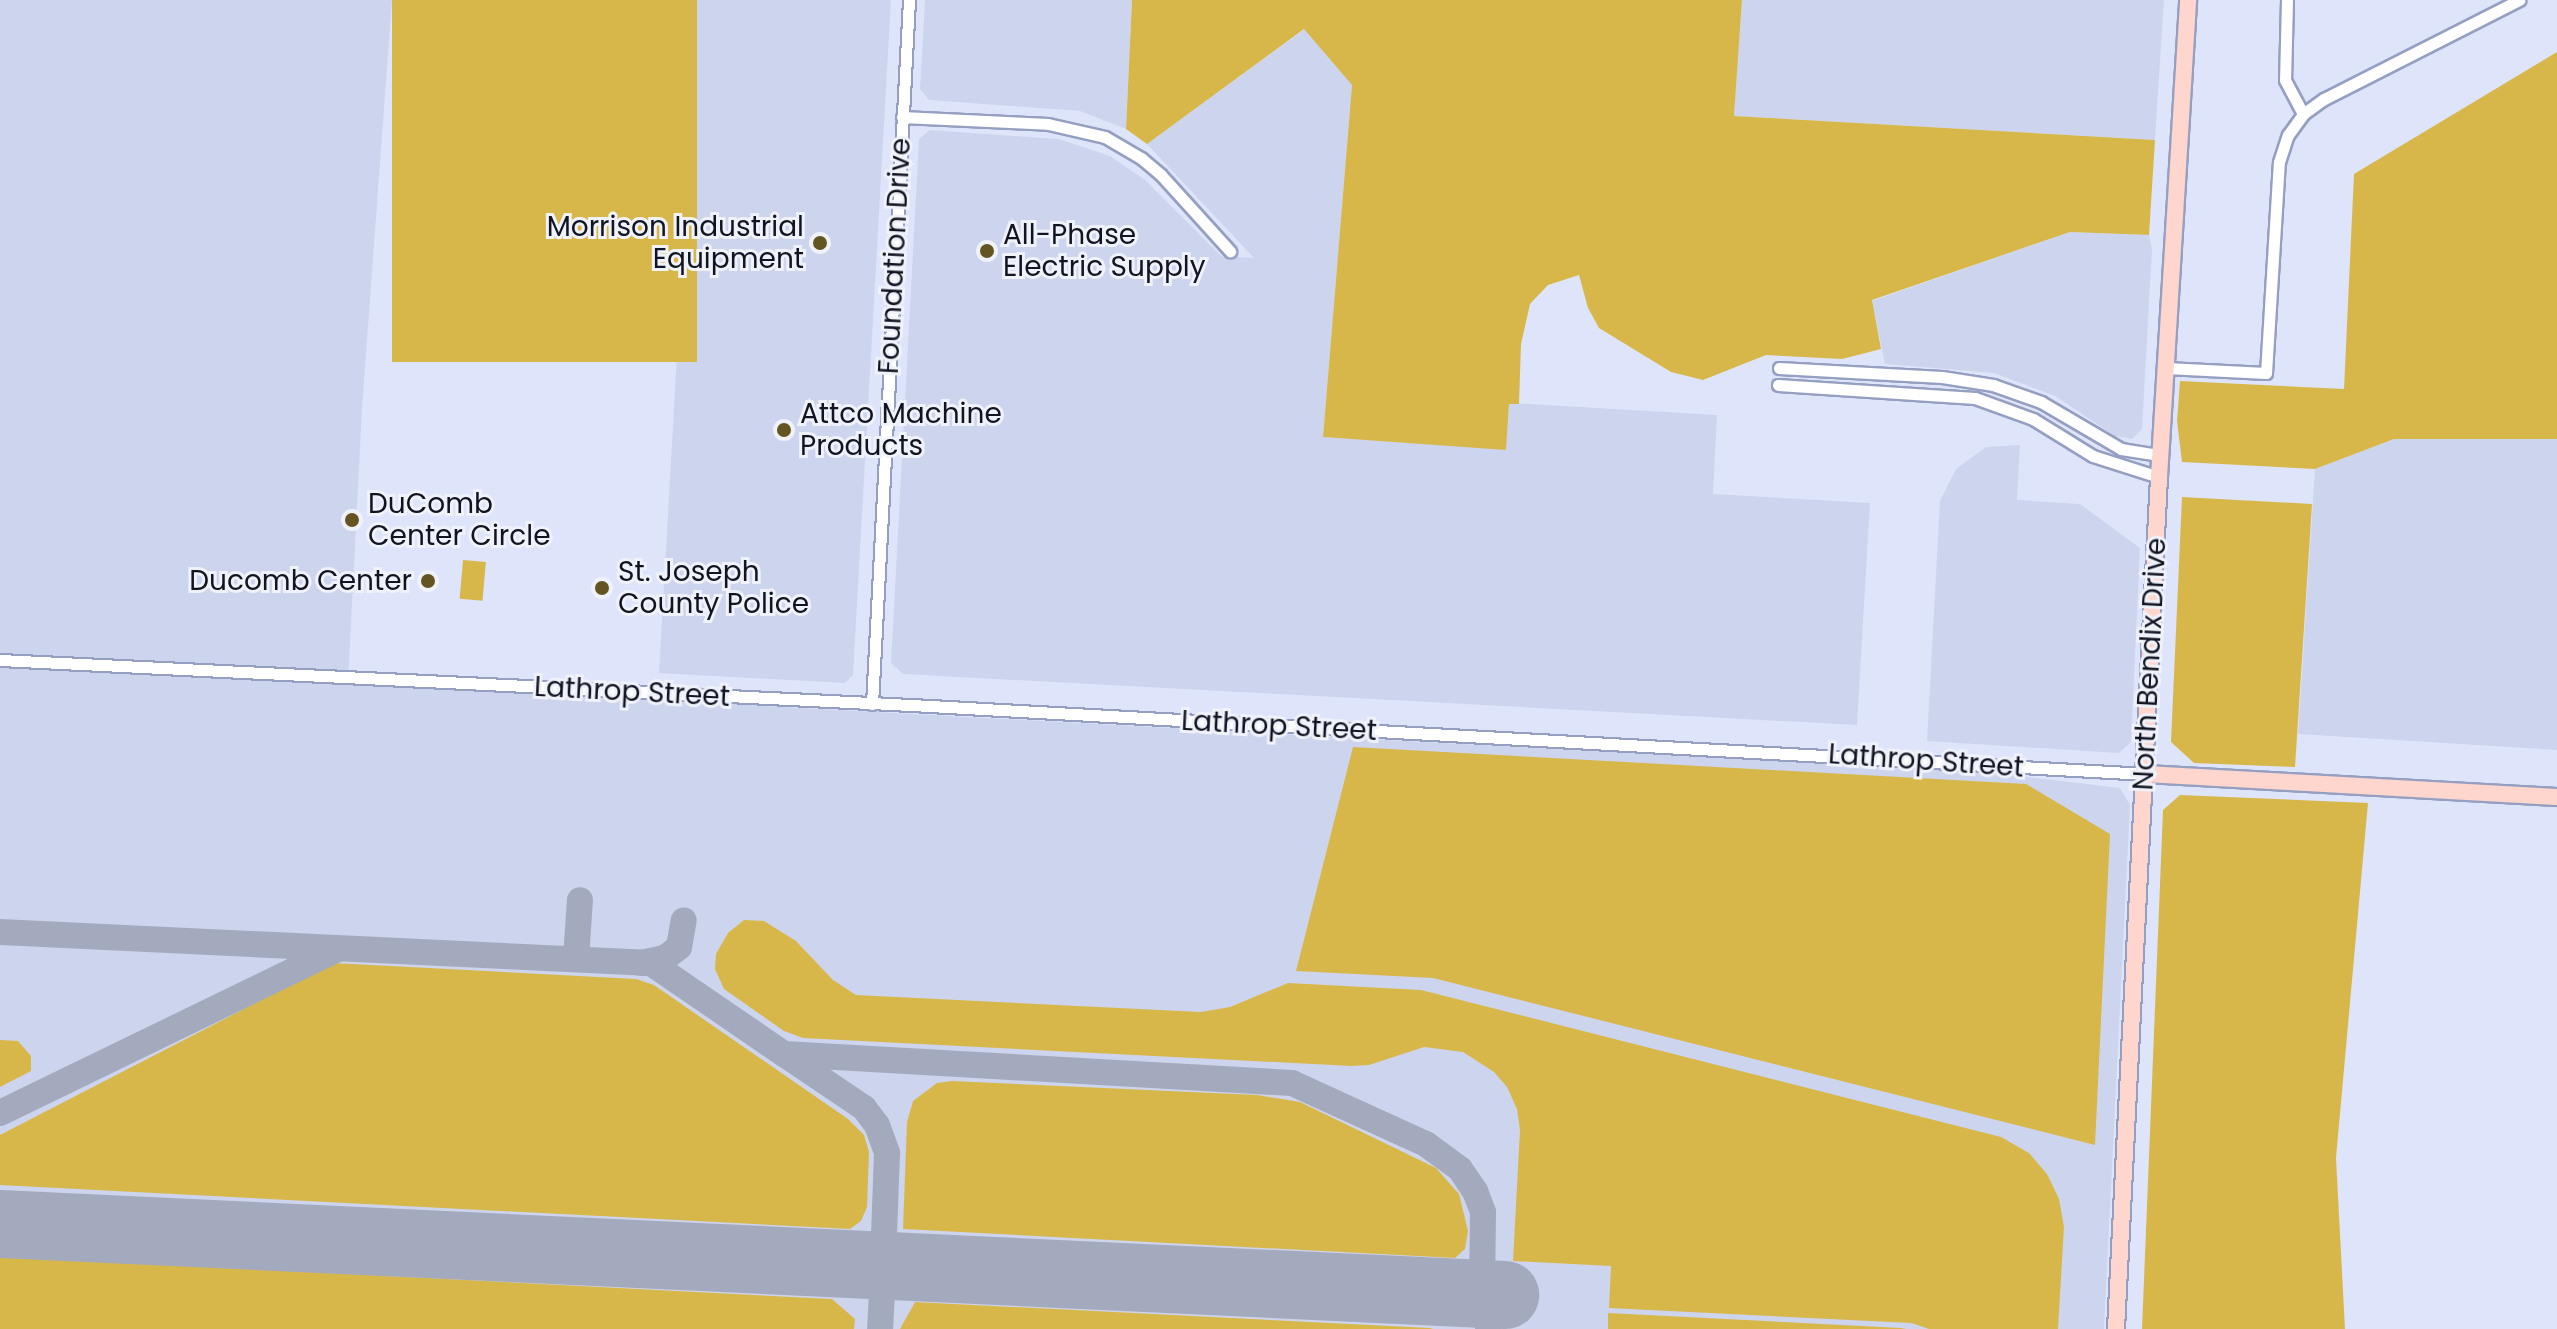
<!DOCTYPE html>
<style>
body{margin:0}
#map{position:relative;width:2557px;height:1329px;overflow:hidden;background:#dee5fa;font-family:Poppins,sans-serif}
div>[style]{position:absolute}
.built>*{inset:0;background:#cdd5ee}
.green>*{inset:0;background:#d8b74a;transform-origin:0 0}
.taxiway>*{height:26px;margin:-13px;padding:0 13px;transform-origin:13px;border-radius:13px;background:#a4aabd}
.runway>*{height:68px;margin:-34px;padding:0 34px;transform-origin:34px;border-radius:34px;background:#a4aabd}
.roads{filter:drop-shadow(2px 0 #959fc1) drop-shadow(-2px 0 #959fc1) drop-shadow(0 2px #959fc1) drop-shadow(0 -2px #959fc1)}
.street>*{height:11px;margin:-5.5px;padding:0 5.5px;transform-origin:5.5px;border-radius:5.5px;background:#fff}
.secondary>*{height:16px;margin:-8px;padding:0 8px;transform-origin:8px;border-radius:8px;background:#fed6ce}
.dots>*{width:22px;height:22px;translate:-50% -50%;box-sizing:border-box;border:4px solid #f0f2fa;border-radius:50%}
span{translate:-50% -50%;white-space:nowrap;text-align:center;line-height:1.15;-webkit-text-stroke:6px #f0f2fa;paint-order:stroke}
.poi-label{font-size:28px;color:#111421}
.right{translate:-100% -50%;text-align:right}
.left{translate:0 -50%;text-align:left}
.street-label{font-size:28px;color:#111421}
</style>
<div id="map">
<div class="built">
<i style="clip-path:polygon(0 0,392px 0,362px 408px,348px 683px,1994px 773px,2120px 788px,2130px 805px,2104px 1329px,0 1329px)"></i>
<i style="clip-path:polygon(697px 0,891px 0,853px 675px,845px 683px,659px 673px)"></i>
<i style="clip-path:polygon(925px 0,1132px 0,1126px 129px,1080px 111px,929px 100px,920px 89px)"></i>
<i style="clip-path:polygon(1742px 0,2164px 0,2155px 140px,1734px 116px)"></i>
<i style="clip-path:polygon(1305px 29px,1352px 85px,1323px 437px,1506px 449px,1509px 403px,1717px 415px,1713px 494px,1870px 503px,1857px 725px,903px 674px,891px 663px,919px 139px,930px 130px,1059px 139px,1110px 156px,1145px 180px,1221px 256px,1254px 258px,1147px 144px)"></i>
<i style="clip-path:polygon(2070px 232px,2149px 235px,2152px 249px,2142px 429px,2132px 439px,2115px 436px,2055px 396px,1994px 373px,1885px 364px,1872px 301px)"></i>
<i style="clip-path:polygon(2497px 436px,2557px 439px,2557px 750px,2298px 734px,2315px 469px,2394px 439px)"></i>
<i style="clip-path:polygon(2020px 445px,2017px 500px,2080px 504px,2140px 548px,2131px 742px,2119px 753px,1927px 741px,1940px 501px,1956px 469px,1986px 447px)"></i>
</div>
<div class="green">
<i style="left:392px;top:0;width:305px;height:362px"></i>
<i style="clip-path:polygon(1132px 0,1742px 0,1734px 116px,2155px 140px,2149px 235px,2070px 232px,1872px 300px,1881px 349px,1842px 359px,1766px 355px,1703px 380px,1671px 372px,1599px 328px,1588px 308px,1579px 275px,1548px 285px,1530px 304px,1521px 344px,1519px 404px,1509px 404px,1506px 450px,1323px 437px,1352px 85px,1304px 29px,1147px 144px,1126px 129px)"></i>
<i style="clip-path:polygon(2557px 52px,2557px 439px,2394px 439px,2315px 469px,2182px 462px,2177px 421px,2180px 381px,2344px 389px,2354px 174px)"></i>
<i style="clip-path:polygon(2182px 497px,2312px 504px,2295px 767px,2194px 763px,2171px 742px)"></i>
<i style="left:463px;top:560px;width:23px;height:39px;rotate:5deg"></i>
<i style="clip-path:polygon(1353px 747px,2026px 784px,2110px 834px,2095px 1145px,1433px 978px,1296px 971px)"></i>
<i style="clip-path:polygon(2180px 795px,2368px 803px,2336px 1158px,2345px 1329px,2142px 1329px,2163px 810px)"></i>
<i style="clip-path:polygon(744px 920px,764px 921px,796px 941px,833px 980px,856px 995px,1201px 1012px,1230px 1007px,1288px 983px,1421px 990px,2001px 1137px,2029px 1153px,2047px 1174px,2059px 1199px,2064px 1227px,2058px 1329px,1929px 1329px,1911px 1323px,1609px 1308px,1611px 1266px,1513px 1261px,1520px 1130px,1517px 1109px,1507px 1087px,1494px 1072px,1463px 1052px,1424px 1047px,1369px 1065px,1351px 1066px,803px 1038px,784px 1031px,724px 989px,715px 969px,716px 954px,728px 933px)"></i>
<i style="clip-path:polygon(333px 963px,636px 979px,654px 985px,848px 1119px,864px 1135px,869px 1152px,867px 1207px,861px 1221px,850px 1229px,0 1185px,0 1135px)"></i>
<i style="clip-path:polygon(0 1040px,18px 1041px,31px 1056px,31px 1071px,0 1087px)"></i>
<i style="clip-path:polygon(952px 1081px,1257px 1095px,1300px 1102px,1436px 1168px,1459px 1194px,1468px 1231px,1465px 1249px,1455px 1258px,903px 1229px,907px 1122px,913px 1101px,937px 1083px)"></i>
<i style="clip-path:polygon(0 1256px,832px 1299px,855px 1319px,854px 1329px,0 1329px)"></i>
<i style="clip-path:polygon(915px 1302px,1430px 1328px,1433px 1329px,900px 1329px)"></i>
<i style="clip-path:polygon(1608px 1313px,1901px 1328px,1906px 1329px,1608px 1329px)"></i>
</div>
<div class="taxiway">
<i style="left:0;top:932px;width:652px;rotate:2.73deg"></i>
<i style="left:651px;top:963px;width:161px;rotate:34.4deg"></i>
<i style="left:784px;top:1054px;width:509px;rotate:3.27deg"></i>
<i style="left:1292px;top:1083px;width:147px;rotate:24.5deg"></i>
<i style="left:1426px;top:1144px;width:42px;rotate:36.3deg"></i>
<i style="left:1460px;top:1169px;width:27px;rotate:56deg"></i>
<i style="left:1475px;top:1191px;width:22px;rotate:69deg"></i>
<i style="left:1483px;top:1212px;width:82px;rotate:90.7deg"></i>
<i style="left:576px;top:958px;width:58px;rotate:-86.1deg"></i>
<i style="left:641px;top:963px;width:25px;rotate:-12deg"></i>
<i style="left:665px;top:958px;width:18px;rotate:-38deg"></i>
<i style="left:679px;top:947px;width:27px;rotate:-80deg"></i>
<i style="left:787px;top:1056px;width:93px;rotate:34deg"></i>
<i style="left:864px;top:1108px;width:21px;rotate:53deg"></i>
<i style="left:877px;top:1125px;width:30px;rotate:70deg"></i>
<i style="left:887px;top:1153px;width:82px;rotate:92.1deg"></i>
<i style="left:884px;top:1235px;width:13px;rotate:113deg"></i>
<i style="left:879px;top:1247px;width:42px;rotate:152.8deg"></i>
<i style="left:0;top:1113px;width:376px;rotate:-25.9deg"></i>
<i style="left:842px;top:1266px;width:31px;rotate:22deg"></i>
<i style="left:871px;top:1278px;width:18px;rotate:52deg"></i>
<i style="left:882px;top:1292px;width:37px;rotate:93deg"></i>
<i style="left:1488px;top:1329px;width:35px;rotate:-87deg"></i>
</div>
<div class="runway">
<i style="left:0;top:1224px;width:1507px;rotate:2.7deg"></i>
</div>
<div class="roads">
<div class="street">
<i style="left:2287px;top:0;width:80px;rotate:91.4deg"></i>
<i style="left:2285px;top:80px;width:38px;rotate:62deg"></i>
<i style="left:902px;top:117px;width:146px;rotate:2.7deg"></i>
<i style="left:1048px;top:124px;width:58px;rotate:12.8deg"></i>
<i style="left:1105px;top:137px;width:42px;rotate:30.3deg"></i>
<i style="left:1141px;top:158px;width:26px;rotate:40deg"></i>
<i style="left:1161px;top:175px;width:103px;rotate:47.8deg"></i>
<i style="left:1779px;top:368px;width:163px;rotate:3.2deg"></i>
<i style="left:1942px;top:377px;width:52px;rotate:8.9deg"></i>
<i style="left:1993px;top:385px;width:51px;rotate:19.5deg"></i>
<i style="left:2041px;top:402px;width:93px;rotate:30.4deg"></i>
<i style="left:2121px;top:449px;width:39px;rotate:9deg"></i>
<i style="left:2166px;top:368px;width:100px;rotate:2.9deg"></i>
<i style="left:2266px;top:373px;width:211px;rotate:-86.5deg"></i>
<i style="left:2279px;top:162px;width:28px;rotate:-72deg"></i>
<i style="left:2288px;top:135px;width:26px;rotate:-54deg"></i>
<i style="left:2303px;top:114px;width:26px;rotate:-36deg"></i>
<i style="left:2324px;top:99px;width:219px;rotate:-26.9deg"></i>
<i style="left:1778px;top:385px;width:197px;rotate:3.8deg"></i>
<i style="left:1975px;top:398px;width:62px;rotate:19.9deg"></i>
<i style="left:2033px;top:419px;width:70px;rotate:31.7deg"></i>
<i style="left:2093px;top:456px;width:69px;rotate:17.7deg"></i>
<i style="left:0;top:660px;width:931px;rotate:2.83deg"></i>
<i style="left:930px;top:706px;width:1217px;rotate:3.2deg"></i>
<i style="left:872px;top:704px;width:705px;rotate:-86.99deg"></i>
</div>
<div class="secondary">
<i style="left:2145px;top:774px;width:413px;rotate:3.2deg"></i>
<i style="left:2116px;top:1329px;width:853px;rotate:-87.11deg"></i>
<i style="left:2159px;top:477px;width:478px;rotate:-86.5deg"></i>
</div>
</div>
<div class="dots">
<i style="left:820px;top:243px;background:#645422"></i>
<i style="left:987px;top:251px;background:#645422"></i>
<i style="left:784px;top:430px;background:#645422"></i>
<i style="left:352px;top:520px;background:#645422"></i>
<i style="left:428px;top:581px;background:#645422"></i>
<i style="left:602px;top:588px;background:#645422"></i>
</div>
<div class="poi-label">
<span class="right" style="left:804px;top:243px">Morrison Industrial<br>Equipment</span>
<span class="left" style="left:1003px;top:251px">All-Phase<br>Electric Supply</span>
<span class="left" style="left:800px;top:430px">Attco Machine<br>Products</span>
<span class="left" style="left:368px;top:520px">DuComb<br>Center Circle</span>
<span class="left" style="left:618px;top:588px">St. Joseph<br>County Police</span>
<span class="right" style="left:412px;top:581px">Ducomb Center</span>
</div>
<div class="street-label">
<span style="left:895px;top:256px;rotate:-87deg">Foundation Drive</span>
<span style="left:2150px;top:664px;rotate:-87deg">North Bendix Drive</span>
<span style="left:632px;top:692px;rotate:3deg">Lathrop Street</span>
<span style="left:1279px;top:726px;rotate:3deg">Lathrop Street</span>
<span style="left:1926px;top:761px;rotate:4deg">Lathrop Street</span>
</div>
</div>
